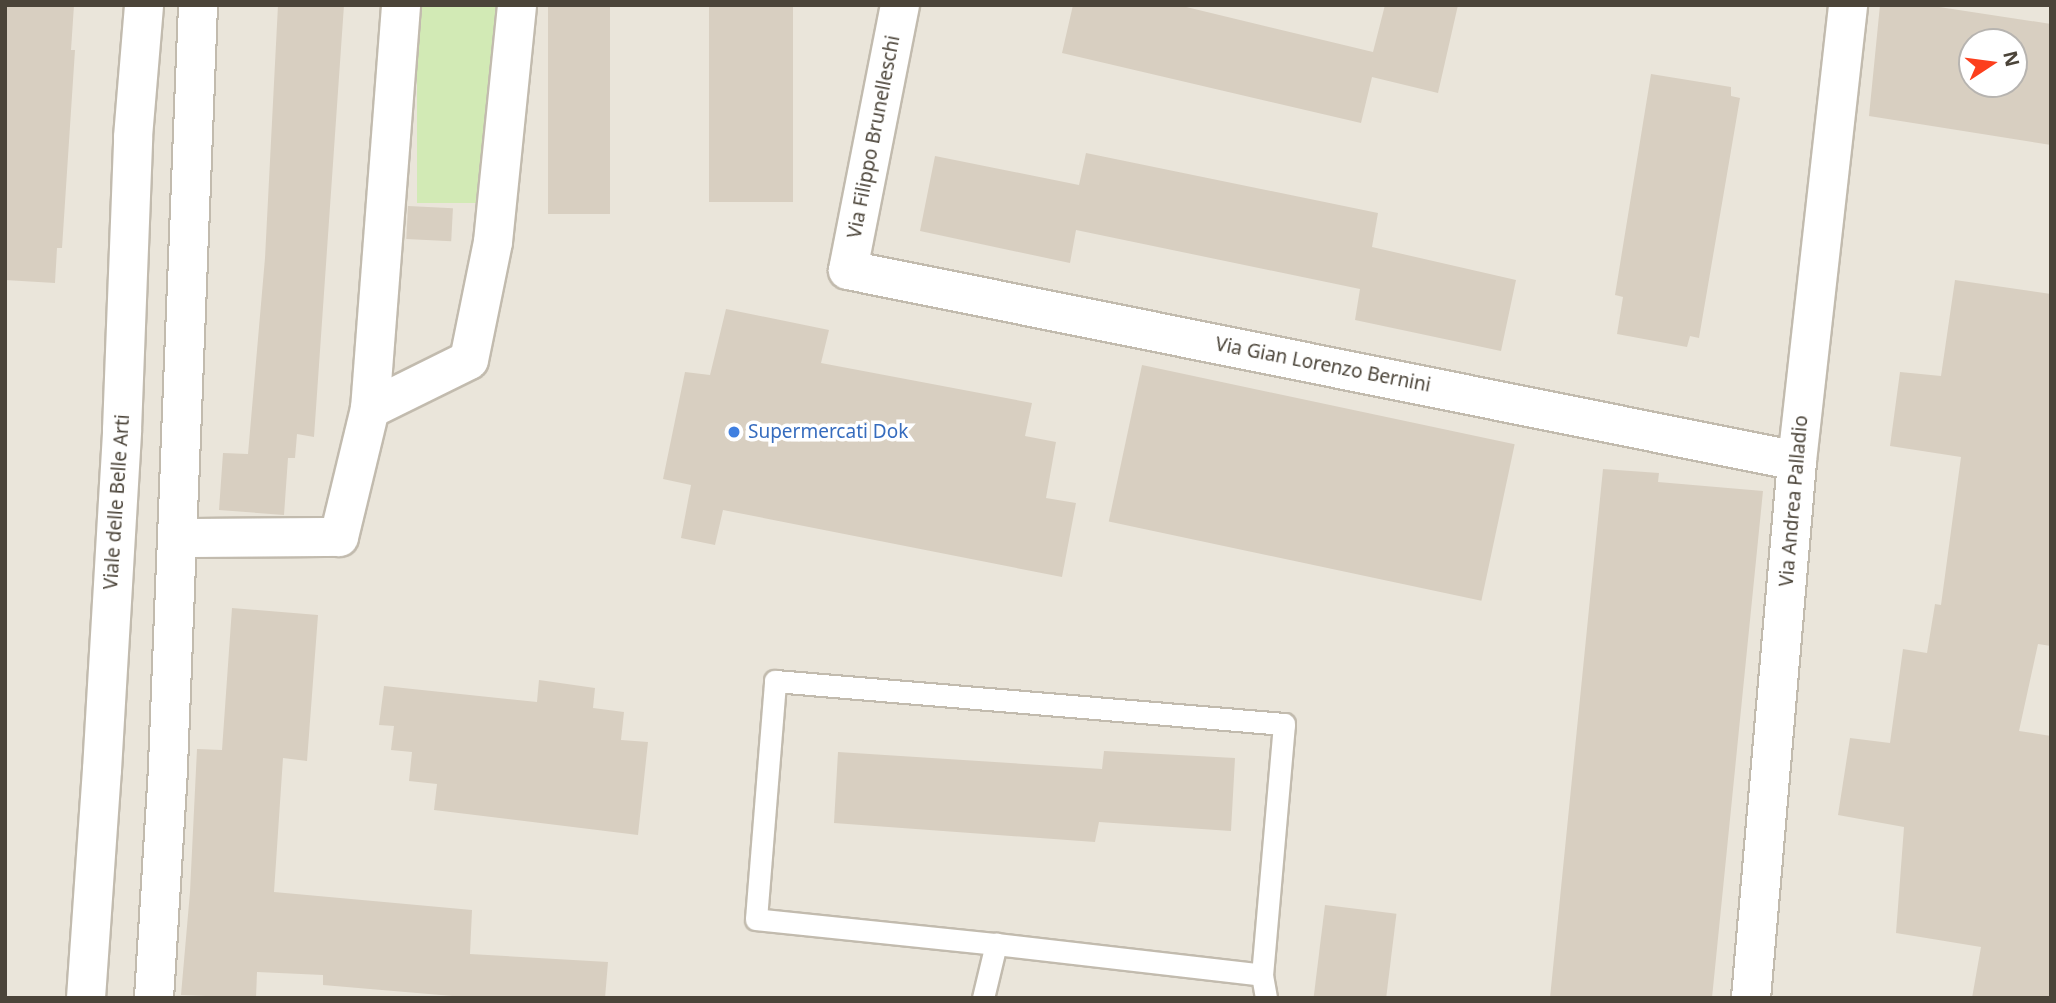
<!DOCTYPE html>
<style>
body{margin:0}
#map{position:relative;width:2056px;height:1003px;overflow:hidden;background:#f6f3ec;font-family:"Noto Sans",sans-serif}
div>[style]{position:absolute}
.residential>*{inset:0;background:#eae5da}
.green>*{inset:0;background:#d2eab5;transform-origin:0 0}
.building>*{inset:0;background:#d8cfc1;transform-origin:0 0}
.roads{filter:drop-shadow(2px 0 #c2bbae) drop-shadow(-2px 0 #c2bbae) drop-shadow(0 2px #c2bbae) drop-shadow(0 -2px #c2bbae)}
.service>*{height:21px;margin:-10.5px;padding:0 10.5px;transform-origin:10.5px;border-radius:10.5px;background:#fff}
.minor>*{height:38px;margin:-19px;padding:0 19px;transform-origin:19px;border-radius:19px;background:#fff}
.tertiary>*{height:38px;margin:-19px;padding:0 19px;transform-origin:19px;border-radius:19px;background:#fff}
.dots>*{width:19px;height:19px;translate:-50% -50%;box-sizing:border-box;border:4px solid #fff;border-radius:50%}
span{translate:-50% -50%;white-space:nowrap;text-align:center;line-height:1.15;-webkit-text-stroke:7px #fff;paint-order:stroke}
.street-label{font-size:19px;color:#4b4439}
.shop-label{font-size:19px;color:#366cbe}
.left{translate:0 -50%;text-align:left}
.frame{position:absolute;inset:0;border:7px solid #4b4439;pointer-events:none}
.north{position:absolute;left:1958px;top:28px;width:70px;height:70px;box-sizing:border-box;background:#fff;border:2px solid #b7b4b0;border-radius:50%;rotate:77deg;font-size:19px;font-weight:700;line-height:28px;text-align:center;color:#4b4439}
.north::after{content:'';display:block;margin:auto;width:24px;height:32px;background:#fc3f1d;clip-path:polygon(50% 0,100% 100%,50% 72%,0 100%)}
</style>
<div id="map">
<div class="residential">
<i style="clip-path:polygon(evenodd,5px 5px,2051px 5px,2051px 998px,5px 998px,5px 5px,1972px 42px,2014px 42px,2014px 84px,1972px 84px,1972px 42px)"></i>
</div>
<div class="green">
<i style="left:417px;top:5px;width:85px;height:198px"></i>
</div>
<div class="building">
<i style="clip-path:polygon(5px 5px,74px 5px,71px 50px,75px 50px,62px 248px,57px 248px,55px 283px,5px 280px)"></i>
<i style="clip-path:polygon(278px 5px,344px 5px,314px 437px,297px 434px,295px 458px,288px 458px,284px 515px,219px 510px,223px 453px,248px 454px,265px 258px)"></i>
<i style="left:548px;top:5px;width:62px;height:209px"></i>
<i style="left:709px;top:5px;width:84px;height:197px"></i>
<i style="clip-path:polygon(1073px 5px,1178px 5px,1373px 52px,1385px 5px,1458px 5px,1438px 93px,1372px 77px,1361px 123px,1062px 53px)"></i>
<i style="clip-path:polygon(evenodd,1880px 5px,1926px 5px,2051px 24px,2051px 145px,1869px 116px,1880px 5px,1972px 42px,2014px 42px,2014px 84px,1972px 84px,1972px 42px)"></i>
<i style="clip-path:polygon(1651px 74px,1731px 87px,1731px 96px,1740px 98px,1699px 338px,1690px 336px,1687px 347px,1617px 334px,1623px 297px,1615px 295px)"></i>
<i style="clip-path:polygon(1086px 153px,1378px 213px,1372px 247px,1516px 280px,1501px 351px,1355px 320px,1360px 289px,1076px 230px,1070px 263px,920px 231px,935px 156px,1079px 185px)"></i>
<i style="left:408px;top:206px;width:45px;height:33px;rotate:3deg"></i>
<i style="clip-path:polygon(1955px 280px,2051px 294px,2051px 646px,2038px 644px,2019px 731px,2051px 736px,2051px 998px,1972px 998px,1981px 947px,1896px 933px,1904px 827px,1838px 815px,1850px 738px,1890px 743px,1903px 649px,1927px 653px,1935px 604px,1941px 605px,1961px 457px,1890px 446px,1900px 372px,1941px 376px)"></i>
<i style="clip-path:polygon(726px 309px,829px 330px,821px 363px,1032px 403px,1025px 436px,1056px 442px,1046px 498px,1076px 503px,1062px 577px,723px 510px,715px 545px,681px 538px,691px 485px,663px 479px,685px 372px,710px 375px)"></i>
<i style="left:1142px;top:365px;width:381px;height:160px;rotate:12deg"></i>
<i style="clip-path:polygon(1603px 469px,1659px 473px,1658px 482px,1763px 491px,1712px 998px,1550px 998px)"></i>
<i style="clip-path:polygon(232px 608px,318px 615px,307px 761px,283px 758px,274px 892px,472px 910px,470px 954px,608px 962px,605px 998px,476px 998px,323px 985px,323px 975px,257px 972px,256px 998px,181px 995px,190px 892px,197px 749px,222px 750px)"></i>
<i style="clip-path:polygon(539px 680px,595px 688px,593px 708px,624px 712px,621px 740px,648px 742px,638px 835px,434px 810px,437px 784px,409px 781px,412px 752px,391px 750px,394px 726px,379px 725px,384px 686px,537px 702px)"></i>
<i style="clip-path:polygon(1104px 751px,1235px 758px,1231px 831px,1099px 822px,1095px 842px,834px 823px,838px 752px,1102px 769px)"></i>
<i style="left:1325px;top:905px;width:72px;height:94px;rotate:7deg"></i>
</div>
<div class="roads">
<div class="service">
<i style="left:996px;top:944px;width:268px;rotate:6.6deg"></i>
<i style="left:983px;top:998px;width:56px;rotate:-76.5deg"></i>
<i style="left:996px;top:944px;width:241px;rotate:-174.1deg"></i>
<i style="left:756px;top:919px;width:239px;rotate:-85.4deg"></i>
<i style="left:775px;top:681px;width:511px;rotate:4.83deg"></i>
<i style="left:1284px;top:724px;width:252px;rotate:95deg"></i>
<i style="left:1262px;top:975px;width:23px;rotate:80deg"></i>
</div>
<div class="minor">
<i style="left:900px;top:5px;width:270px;rotate:101.1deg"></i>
<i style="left:848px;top:270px;width:968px;rotate:11.38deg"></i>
<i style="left:370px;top:409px;width:405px;rotate:-85.6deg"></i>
<i style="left:178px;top:538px;width:161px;rotate:-0.4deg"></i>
<i style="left:339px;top:537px;width:132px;rotate:-76.4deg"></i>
<i style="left:370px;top:409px;width:110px;rotate:-26.3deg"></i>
<i style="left:469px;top:360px;width:120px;rotate:-78.5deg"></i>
<i style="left:493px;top:242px;width:238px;rotate:-84.2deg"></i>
<i style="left:1751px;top:998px;width:539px;rotate:-85.1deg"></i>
<i style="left:1797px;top:461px;width:459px;rotate:-83.6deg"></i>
</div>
<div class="tertiary">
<i style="left:86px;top:998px;width:229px;rotate:-86deg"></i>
<i style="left:102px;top:770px;width:341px;rotate:-86.6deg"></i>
<i style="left:122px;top:430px;width:293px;rotate:-87.8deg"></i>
<i style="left:133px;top:137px;width:132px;rotate:-85.2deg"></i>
<i style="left:154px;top:998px;width:232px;rotate:-86.5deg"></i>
<i style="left:168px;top:766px;width:762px;rotate:-87.74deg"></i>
</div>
</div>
<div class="dots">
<i style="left:734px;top:432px;background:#3f7fe0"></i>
</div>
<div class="street-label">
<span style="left:874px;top:137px;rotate:-79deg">Via Filippo Brunelleschi</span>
<span style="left:1323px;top:365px;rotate:11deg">Via Gian Lorenzo Bernini</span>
<span style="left:1794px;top:501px;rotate:-85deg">Via Andrea Palladio</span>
<span style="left:117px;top:502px;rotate:-86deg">Viale delle Belle Arti</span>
</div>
<div class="shop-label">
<span class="left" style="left:748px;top:432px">Supermercati Dok</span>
</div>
<div class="frame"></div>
<div class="north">N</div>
</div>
